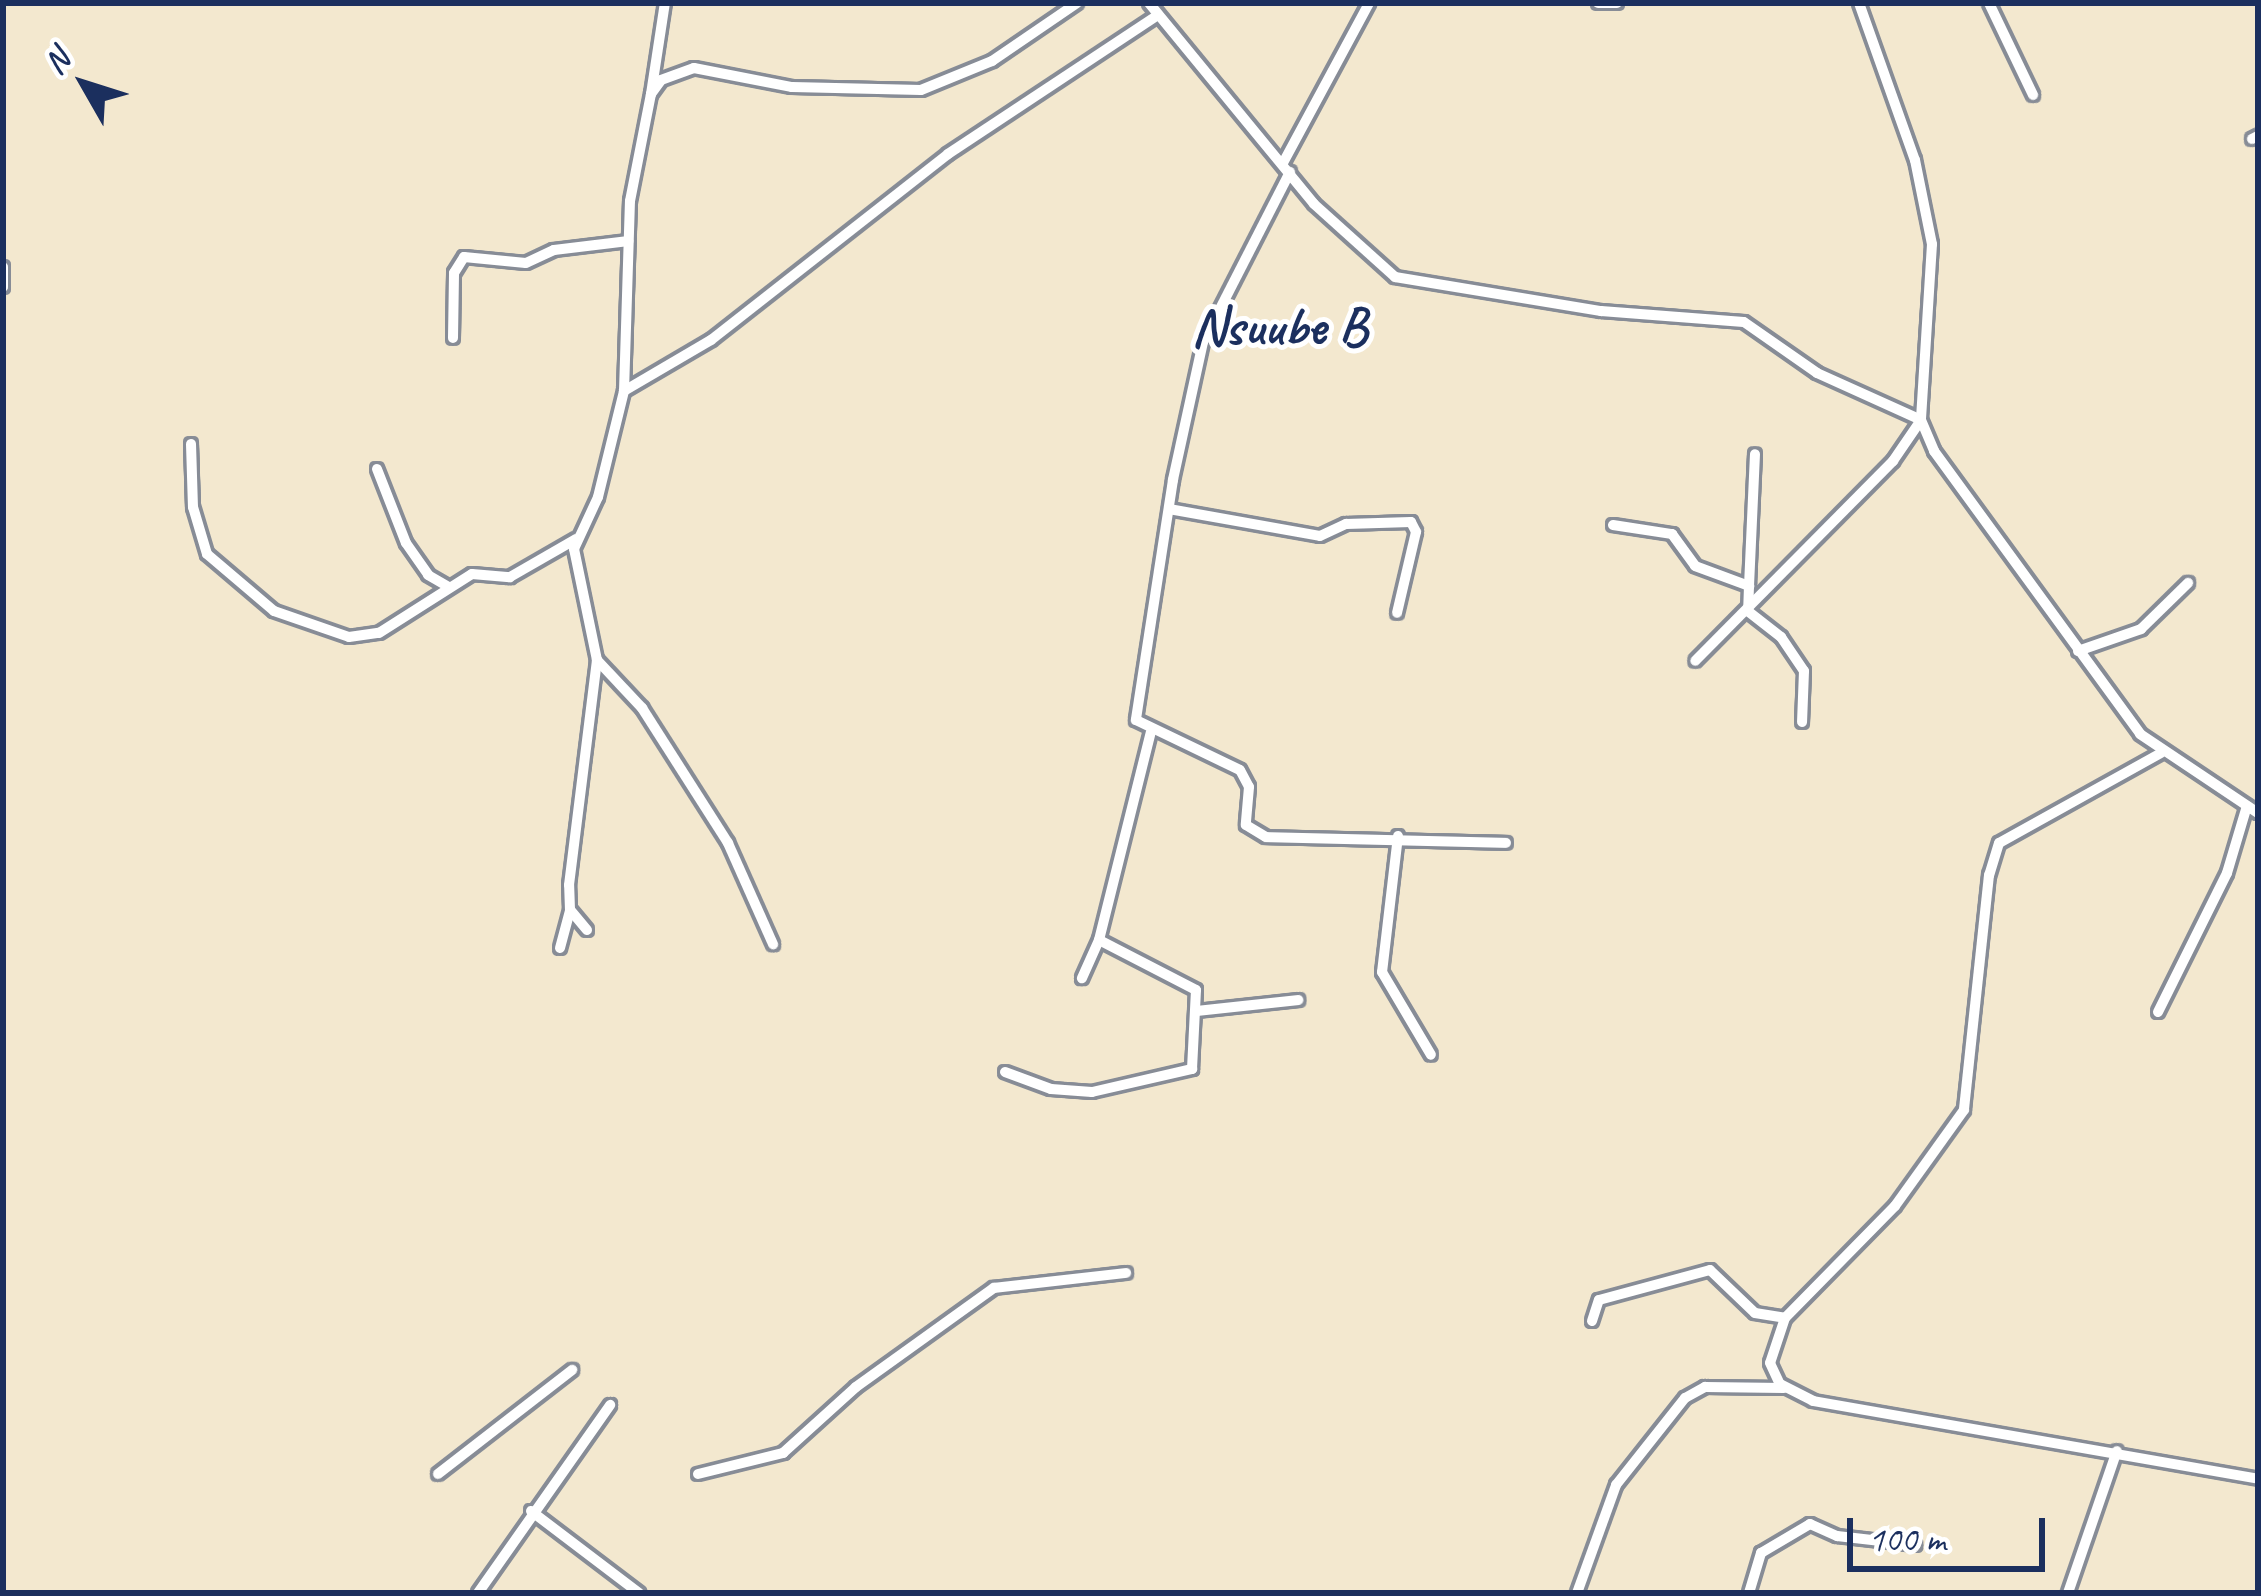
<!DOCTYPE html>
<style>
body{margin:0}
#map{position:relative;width:2261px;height:1596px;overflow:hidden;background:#f3e8cf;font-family:Caveat,sans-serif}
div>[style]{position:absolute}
.roads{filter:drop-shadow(3px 0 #878c96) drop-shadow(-3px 0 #878c96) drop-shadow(0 3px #878c96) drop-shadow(0 -3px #878c96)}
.street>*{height:10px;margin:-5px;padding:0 5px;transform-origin:5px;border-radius:5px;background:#fff}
span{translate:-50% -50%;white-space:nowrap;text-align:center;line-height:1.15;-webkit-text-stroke:10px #fff;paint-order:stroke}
.quarter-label{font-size:54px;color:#1b2f5e;font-weight:700}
.frame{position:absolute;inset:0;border:6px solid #1b2f5e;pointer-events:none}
.north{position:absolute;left:24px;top:24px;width:120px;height:120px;-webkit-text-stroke:9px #fff;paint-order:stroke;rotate:309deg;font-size:33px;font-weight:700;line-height:48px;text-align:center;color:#1b2f5e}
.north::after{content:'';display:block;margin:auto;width:42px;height:54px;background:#1b2f5e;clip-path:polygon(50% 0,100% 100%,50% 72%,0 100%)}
.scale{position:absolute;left:1847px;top:1518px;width:198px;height:54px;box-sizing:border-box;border:6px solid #1b2f5e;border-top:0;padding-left:15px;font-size:36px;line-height:42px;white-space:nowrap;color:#1b2f5e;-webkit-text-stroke:9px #fff;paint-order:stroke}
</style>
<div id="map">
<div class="roads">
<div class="street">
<i style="left:1149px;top:3px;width:260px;rotate:50.6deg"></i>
<i style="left:1314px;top:204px;width:109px;rotate:42deg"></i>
<i style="left:1395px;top:277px;width:209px;rotate:9.4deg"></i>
<i style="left:1601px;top:311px;width:143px;rotate:4.4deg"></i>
<i style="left:1744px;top:322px;width:89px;rotate:34.9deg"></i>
<i style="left:1817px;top:373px;width:114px;rotate:24.3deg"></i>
<i style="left:1921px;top:420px;width:50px;rotate:124.3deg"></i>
<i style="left:1893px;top:461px;width:281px;rotate:134.7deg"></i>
<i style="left:1598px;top:3px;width:19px"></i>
<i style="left:1859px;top:3px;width:167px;rotate:70.4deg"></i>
<i style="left:1915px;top:160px;width:86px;rotate:78.6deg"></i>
<i style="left:1932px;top:244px;width:176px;rotate:93.6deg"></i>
<i style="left:1921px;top:420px;width:34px;rotate:67deg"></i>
<i style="left:1934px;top:451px;width:350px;rotate:53.9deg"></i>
<i style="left:2140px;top:734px;width:142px;rotate:33.8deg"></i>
<i style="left:1989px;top:3px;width:102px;rotate:64.4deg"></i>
<i style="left:651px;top:94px;width:92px;rotate:-81.3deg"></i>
<i style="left:2252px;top:139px;width:7px;rotate:-27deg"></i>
<i style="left:1283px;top:163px;width:182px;rotate:-61.7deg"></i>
<i style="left:1290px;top:172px;width:191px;rotate:117.1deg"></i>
<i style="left:1203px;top:342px;width:141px;rotate:102.3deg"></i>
<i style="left:1173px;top:480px;width:243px;rotate:98.8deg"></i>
<i style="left:1136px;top:720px;width:115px;rotate:25.7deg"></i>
<i style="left:1240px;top:770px;width:19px;rotate:62deg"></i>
<i style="left:1249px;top:787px;width:38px;rotate:95deg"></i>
<i style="left:1246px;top:825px;width:23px;rotate:31deg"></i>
<i style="left:1266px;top:837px;width:240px;rotate:1.4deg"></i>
<i style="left:3px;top:267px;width:20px;rotate:90deg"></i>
<i style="left:453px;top:338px;width:65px;rotate:-89.1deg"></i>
<i style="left:454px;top:273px;width:19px;rotate:-58deg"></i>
<i style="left:464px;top:257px;width:62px;rotate:5.5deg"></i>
<i style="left:526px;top:263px;width:31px;rotate:-25deg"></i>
<i style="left:554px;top:250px;width:75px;rotate:-6.9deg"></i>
<i style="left:624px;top:391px;width:101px;rotate:-30.4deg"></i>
<i style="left:711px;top:340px;width:301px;rotate:-38.1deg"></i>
<i style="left:948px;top:154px;width:252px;rotate:-33.5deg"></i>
<i style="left:191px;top:444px;width:63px;rotate:88.2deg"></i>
<i style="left:193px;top:507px;width:49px;rotate:73.4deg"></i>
<i style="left:207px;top:554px;width:88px;rotate:40.4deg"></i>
<i style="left:274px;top:611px;width:79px;rotate:19.1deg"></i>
<i style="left:349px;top:637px;width:30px;rotate:-8deg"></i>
<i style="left:379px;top:633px;width:110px;rotate:-32.4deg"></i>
<i style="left:472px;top:574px;width:38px;rotate:5deg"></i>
<i style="left:510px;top:577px;width:76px;rotate:-29.9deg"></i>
<i style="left:377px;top:469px;width:79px;rotate:68.6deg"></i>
<i style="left:406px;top:543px;width:39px;rotate:55deg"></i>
<i style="left:428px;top:575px;width:22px;rotate:30deg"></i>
<i style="left:1169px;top:509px;width:153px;rotate:10.1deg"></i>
<i style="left:1320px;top:536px;width:29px;rotate:-25deg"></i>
<i style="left:1346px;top:524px;width:65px;rotate:-1.8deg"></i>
<i style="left:1411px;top:522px;width:11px;rotate:63deg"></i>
<i style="left:1416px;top:532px;width:83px;rotate:103.2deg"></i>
<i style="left:1613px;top:525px;width:60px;rotate:8.7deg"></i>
<i style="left:1672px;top:534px;width:39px;rotate:54deg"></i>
<i style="left:1695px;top:566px;width:58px;rotate:20.3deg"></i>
<i style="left:1749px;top:586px;width:24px;rotate:92deg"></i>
<i style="left:1749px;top:586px;width:132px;rotate:-87.4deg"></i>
<i style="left:1749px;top:612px;width:41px;rotate:38deg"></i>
<i style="left:1781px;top:637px;width:41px;rotate:55.9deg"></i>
<i style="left:1804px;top:671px;width:51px;rotate:92.2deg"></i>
<i style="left:2078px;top:651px;width:67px;rotate:-19.2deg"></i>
<i style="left:2141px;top:629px;width:66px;rotate:-44.4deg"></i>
<i style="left:597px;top:660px;width:66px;rotate:46.8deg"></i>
<i style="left:642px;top:708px;width:160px;rotate:57.5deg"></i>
<i style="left:728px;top:843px;width:111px;rotate:66deg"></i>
<i style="left:2161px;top:753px;width:185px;rotate:150.9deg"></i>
<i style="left:1999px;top:843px;width:34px;rotate:107deg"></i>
<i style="left:1989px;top:875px;width:236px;rotate:96.1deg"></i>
<i style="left:1964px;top:1110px;width:118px;rotate:125.7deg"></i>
<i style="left:1895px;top:1206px;width:157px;rotate:134.5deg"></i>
<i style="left:1785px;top:1318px;width:47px;rotate:108.4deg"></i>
<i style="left:1770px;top:1363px;width:23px;rotate:65deg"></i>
<i style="left:1780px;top:1384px;width:37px;rotate:27deg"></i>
<i style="left:1813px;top:1401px;width:452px;rotate:9.9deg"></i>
<i style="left:1398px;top:836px;width:137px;rotate:96.7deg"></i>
<i style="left:1382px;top:972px;width:96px;rotate:59.4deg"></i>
<i style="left:587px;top:930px;width:26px;rotate:-130deg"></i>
<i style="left:570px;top:910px;width:25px;rotate:-92deg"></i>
<i style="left:569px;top:885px;width:227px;rotate:-82.9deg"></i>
<i style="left:597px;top:660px;width:113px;rotate:-101.7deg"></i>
<i style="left:574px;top:549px;width:57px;rotate:-65.2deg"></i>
<i style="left:598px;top:497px;width:109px;rotate:-76.2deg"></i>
<i style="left:624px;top:391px;width:190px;rotate:-88.2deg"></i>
<i style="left:630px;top:201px;width:109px;rotate:-78.9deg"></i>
<i style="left:651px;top:94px;width:17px;rotate:-54deg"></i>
<i style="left:661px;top:80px;width:35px;rotate:-20deg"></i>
<i style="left:694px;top:68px;width:100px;rotate:11deg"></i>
<i style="left:792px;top:87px;width:129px;rotate:1.3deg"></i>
<i style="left:921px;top:90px;width:77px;rotate:-22.2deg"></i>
<i style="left:992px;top:61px;width:103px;rotate:-34.3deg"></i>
<i style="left:1099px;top:940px;width:214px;rotate:-76deg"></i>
<i style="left:560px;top:948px;width:39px;rotate:-75deg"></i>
<i style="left:1197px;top:1011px;width:102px;rotate:-6.2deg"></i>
<i style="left:2158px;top:1012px;width:155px;rotate:-63.6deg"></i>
<i style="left:2227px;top:873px;width:70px;rotate:-73.4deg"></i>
<i style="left:1005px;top:1072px;width:49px;rotate:20.3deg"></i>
<i style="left:1051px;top:1089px;width:41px;rotate:4.2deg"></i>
<i style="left:1092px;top:1092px;width:103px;rotate:-13deg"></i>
<i style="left:1192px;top:1069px;width:79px;rotate:-87.1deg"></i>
<i style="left:1196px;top:990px;width:109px;rotate:-152.7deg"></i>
<i style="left:1099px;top:940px;width:42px;rotate:114.1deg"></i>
<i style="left:1592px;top:1321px;width:22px;rotate:-72deg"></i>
<i style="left:1599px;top:1300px;width:115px;rotate:-15.1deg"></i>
<i style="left:1710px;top:1270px;width:62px;rotate:43.7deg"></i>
<i style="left:1755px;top:1313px;width:30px;rotate:9deg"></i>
<i style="left:438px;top:1474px;width:170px;rotate:-37.8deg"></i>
<i style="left:698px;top:1474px;width:88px;rotate:-13.9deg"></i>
<i style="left:783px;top:1453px;width:98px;rotate:-42.1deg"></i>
<i style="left:856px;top:1387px;width:170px;rotate:-35.7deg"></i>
<i style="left:994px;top:1288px;width:133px;rotate:-6.5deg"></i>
<i style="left:531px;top:1511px;width:136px;rotate:37.2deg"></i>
<i style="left:478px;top:1593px;width:230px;rotate:-54.9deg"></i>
<i style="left:1577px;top:1593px;width:115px;rotate:-70.1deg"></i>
<i style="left:1616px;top:1485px;width:111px;rotate:-51.6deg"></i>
<i style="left:1685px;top:1398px;width:23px;rotate:-29deg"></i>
<i style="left:1705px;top:1387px;width:79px;rotate:0.7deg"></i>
<i style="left:1749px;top:1593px;width:42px;rotate:-73.3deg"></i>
<i style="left:1761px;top:1553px;width:57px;rotate:-30.6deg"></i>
<i style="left:1810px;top:1524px;width:30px;rotate:24deg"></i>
<i style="left:1837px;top:1536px;width:79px;rotate:6.6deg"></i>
<i style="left:2068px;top:1593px;width:150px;rotate:-71deg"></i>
</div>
</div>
<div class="quarter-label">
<span style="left:1279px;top:326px">Nsuube B</span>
</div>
<div class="frame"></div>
<div class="north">N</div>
<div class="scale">100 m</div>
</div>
